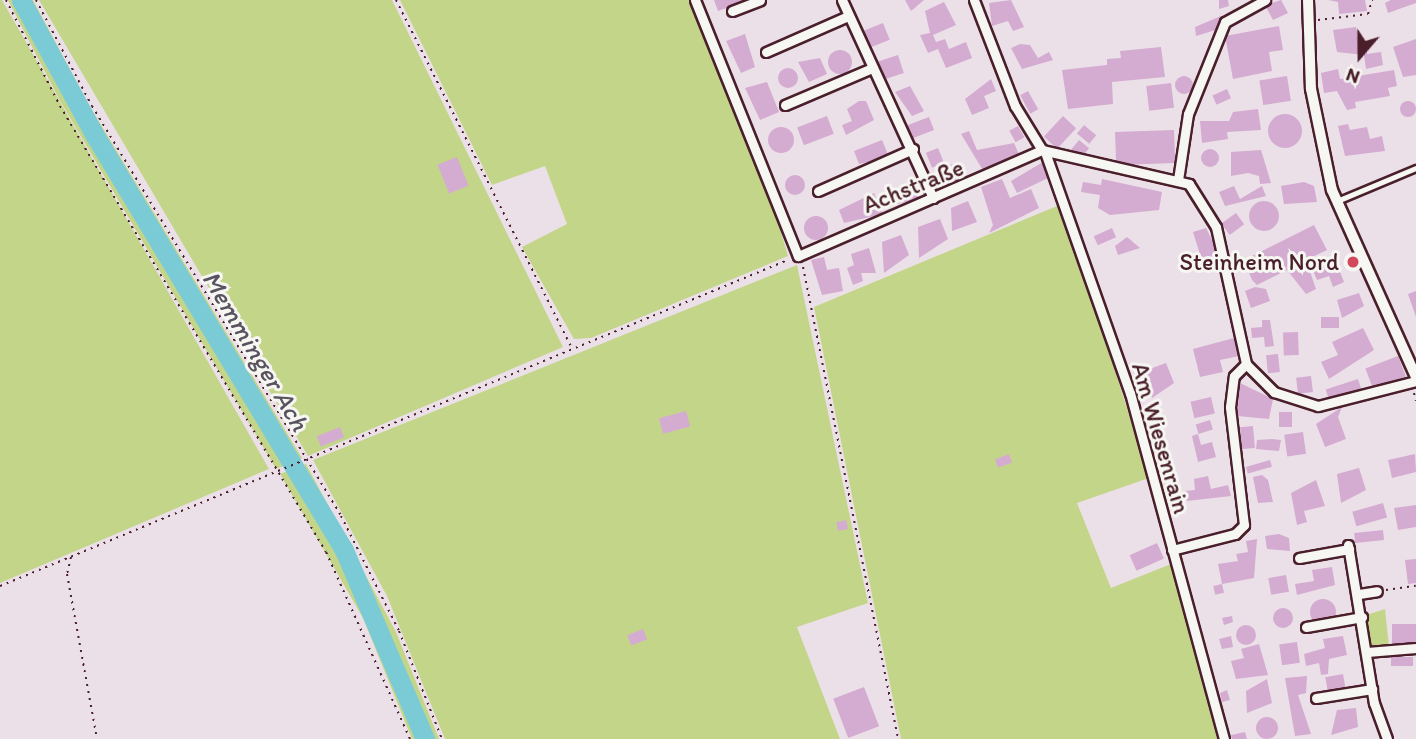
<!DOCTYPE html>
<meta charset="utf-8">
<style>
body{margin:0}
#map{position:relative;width:1416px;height:739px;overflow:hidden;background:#ece0e8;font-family:Itim,sans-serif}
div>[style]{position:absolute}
.green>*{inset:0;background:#c3d589}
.river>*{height:19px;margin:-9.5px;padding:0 9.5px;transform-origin:9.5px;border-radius:9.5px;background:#7acbd5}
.building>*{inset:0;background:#d4abd1;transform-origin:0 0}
.round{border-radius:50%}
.path>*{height:2px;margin-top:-1px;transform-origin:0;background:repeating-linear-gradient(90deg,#4a1f2b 0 2px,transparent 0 7px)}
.roads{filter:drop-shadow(2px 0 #4a1f2b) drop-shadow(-2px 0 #4a1f2b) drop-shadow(0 2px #4a1f2b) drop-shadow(0 -2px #4a1f2b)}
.service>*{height:4.5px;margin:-2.25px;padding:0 2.25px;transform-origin:2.25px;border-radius:2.25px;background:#f6f6f2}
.minor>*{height:9px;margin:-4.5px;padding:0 4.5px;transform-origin:4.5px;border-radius:4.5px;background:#f6f6f2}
.tertiary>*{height:10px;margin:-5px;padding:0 5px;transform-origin:5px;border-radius:5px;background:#f6f6f2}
.dots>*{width:19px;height:19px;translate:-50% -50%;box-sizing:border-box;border:4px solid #f6f6f2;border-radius:50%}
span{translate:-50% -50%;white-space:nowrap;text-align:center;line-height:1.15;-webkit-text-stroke:6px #f6f6f2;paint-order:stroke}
.street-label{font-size:24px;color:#4a1f2b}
.poi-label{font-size:24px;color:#4a1f2b}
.right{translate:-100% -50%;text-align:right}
.water-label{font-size:26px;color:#58535e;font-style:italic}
.north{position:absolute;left:1325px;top:21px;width:70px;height:70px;-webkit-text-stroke:5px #f6f6f2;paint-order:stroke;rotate:200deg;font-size:19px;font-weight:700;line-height:28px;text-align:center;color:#4a1f2b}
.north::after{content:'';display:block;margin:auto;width:24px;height:32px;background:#4a1f2b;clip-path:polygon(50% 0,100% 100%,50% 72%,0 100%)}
</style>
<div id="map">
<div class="green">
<i style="clip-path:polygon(2px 0,269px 469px,0 583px,0 0)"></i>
<i style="clip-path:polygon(8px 0,33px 0,89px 105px,302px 458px,276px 469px,59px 99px)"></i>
<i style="clip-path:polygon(39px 0,392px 0,563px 347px,308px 456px)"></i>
<i style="clip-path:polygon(400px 0,691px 0,769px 192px,788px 256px,591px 338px,574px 339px,522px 247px,567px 224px,545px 166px,492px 185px)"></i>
<i style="clip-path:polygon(1062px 204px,1149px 478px,1077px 503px,1111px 588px,1171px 564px,1218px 739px,901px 739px,814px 307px)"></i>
<i style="clip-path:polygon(797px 265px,868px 603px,797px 627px,840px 739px,445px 739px,387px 596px,313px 460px)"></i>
<i style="clip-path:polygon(306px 464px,396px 632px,439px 739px,412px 739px,363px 618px,280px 474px)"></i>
<i style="clip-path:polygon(1385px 609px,1389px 647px,1369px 649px,1363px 616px)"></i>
</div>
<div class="river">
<i style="left:21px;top:0;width:153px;rotate:61.4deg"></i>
<i style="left:94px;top:134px;width:485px;rotate:59deg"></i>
<i style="left:344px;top:550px;width:206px;rotate:66.8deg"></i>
</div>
<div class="building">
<i style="clip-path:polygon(714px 0,743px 0,744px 2px,718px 11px)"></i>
<i style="clip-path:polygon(905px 0,924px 0,911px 11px)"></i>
<i style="clip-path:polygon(1011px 0,1024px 27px,1013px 31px,1008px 21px,992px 26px,989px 3px)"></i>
<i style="clip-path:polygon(1228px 0,1229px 6px,1219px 9px,1219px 0)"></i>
<i style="clip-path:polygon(1281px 0,1288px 13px,1273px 20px,1265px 5px)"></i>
<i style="clip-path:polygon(1328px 0,1365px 0,1367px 11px,1339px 14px,1338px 2px)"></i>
<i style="clip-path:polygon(1391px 0,1416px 0,1416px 3px,1388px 13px,1385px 3px)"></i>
<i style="clip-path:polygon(944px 2px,956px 25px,933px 35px,936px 42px,945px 39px,949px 49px,966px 42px,972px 58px,946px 68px,938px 49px,928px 53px,920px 35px,930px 33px,925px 11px)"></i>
<i style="clip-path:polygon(1221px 16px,1222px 28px,1196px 36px,1195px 27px)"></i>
<i style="left:883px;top:23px;width:18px;height:21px;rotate:68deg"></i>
<i style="clip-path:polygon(1279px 26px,1283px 50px,1269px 52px,1272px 71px,1233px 79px,1225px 36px)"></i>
<i style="clip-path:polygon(1356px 27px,1359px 45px,1365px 44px,1367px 54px,1381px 52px,1383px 65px,1366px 69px,1364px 55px,1337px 52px,1333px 30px)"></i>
<i style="clip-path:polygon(745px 34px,755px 67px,741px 73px,726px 41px)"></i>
<i style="clip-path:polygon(1416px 39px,1416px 75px,1403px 77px,1393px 47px)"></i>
<i style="clip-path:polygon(1020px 44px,1030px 45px,1038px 58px,1049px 52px,1053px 60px,1022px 69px,1011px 48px)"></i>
<i style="clip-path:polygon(1161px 47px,1165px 77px,1112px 82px,1113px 104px,1068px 109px,1062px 70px,1107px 65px,1107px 59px,1121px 58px,1120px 51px)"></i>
<i class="round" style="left:828px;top:50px;width:24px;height:24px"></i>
<i style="left:898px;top:55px;width:19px;height:21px;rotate:72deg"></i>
<i style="clip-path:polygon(820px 58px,827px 74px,809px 82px,798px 62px)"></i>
<i class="round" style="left:778px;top:68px;width:20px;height:20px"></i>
<i style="clip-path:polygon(1338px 69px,1340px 79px,1394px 70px,1397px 86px,1388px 88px,1390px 96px,1355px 102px,1356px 108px,1347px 110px,1337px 91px,1324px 93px,1321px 73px)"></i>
<i style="left:1287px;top:76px;width:25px;height:28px;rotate:81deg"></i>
<i class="round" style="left:1175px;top:76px;width:18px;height:18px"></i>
<i style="clip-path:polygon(991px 79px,996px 91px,984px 96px,989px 108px,972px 115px,965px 99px)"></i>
<i style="clip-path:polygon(767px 82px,779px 112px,760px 120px,745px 88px)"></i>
<i style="left:1171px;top:83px;width:25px;height:25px;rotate:83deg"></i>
<i style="clip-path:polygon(910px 86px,924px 111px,912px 116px,895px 92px)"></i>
<i style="left:1227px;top:89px;width:10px;height:16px;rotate:66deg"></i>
<i style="left:1028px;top:91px;width:21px;height:9px;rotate:61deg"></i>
<i class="round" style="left:1400px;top:101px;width:16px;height:16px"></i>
<i style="clip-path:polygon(859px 101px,866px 101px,874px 120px,846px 135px,842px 125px,852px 121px,847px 109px)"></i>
<i style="clip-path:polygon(1258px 109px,1261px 130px,1227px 132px,1228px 139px,1202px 143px,1200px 121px,1229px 121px,1233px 112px)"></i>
<i class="round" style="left:1268px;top:114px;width:34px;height:34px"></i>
<i style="left:827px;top:116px;width:19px;height:32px;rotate:69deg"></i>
<i style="left:1063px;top:116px;width:18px;height:28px;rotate:43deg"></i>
<i style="left:929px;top:117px;width:14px;height:23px;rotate:69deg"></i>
<i style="clip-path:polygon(1348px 124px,1350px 130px,1367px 127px,1370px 139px,1382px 136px,1385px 151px,1345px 156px,1338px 126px)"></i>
<i style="left:1084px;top:125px;width:16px;height:11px;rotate:40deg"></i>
<i style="left:1018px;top:126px;width:13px;height:10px;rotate:61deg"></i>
<i class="round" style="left:768px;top:127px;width:26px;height:26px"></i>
<i style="left:1174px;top:130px;width:33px;height:59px;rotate:88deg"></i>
<i style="clip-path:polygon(969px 131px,977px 150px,1014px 143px,1020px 157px,984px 172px,961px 134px)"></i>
<i style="clip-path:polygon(882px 140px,889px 157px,859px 164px,854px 151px)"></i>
<i style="left:1079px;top:140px;width:13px;height:13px;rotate:39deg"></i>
<i style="left:938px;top:148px;width:16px;height:13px;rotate:68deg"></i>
<i class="round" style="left:1201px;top:149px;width:18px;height:18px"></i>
<i style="clip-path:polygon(1261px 150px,1271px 183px,1260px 184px,1259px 176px,1248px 173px,1231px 176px,1231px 152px)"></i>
<i style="left:457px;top:157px;width:31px;height:21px;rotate:68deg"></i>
<i style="clip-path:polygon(1043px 162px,1050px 177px,1017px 193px,1011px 181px)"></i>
<i class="round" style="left:943px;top:164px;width:22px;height:22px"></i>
<i class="round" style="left:785px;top:175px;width:20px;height:20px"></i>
<i style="clip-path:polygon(1002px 179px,1010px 198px,1031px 189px,1039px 208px,989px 233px,993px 225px,981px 187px)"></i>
<i style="clip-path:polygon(1102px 179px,1162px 192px,1159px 210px,1110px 215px,1098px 208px,1100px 195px,1081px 192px,1083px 182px,1101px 185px)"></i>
<i style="clip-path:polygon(1304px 182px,1314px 186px,1317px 202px,1284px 204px,1281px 186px)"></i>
<i style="clip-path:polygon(912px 184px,919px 199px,885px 207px,880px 196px)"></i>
<i style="clip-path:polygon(1234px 186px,1240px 199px,1262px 186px,1266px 196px,1225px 206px,1219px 192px)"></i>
<i style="clip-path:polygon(874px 193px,883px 214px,844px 223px,839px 210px)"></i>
<i class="round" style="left:1249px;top:201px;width:30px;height:30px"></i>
<i style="clip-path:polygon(968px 201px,977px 222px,952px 231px,951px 208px)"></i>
<i style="left:1236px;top:213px;width:14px;height:18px;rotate:54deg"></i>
<i class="round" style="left:804px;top:216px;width:24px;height:24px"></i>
<i style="clip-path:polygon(940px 219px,948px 239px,919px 258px,918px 227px)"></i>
<i style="clip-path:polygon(1314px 225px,1327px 250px,1306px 260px,1316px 289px,1306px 294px,1287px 270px,1257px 285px,1252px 280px,1244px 260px)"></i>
<i style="left:1112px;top:228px;width:10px;height:20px;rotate:66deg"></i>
<i style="clip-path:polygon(1206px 228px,1221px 258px,1203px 264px,1193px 232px)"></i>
<i style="clip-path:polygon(901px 235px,909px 255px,884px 273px,882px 242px)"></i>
<i style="clip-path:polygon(1127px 237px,1140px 248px,1118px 255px,1115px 246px)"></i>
<i style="clip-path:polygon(869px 248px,876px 273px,861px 273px,863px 281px,853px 285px,847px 268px,854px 265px,851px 254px)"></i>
<i style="clip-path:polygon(824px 257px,827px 270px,839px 268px,843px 291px,822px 295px,811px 260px)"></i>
<i style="clip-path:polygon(1334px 257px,1344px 282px,1333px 287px,1329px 276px,1317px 280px,1314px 273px,1317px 264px)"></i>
<i style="clip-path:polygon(1255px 287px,1266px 289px,1270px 301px,1251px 308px,1245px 291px)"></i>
<i style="clip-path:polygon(1416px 291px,1416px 317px,1408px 294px)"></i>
<i style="clip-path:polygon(1359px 293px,1364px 306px,1342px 318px,1337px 300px)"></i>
<i style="left:1321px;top:317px;width:18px;height:11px"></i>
<i style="clip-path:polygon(1262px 320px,1270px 320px,1274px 346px,1265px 347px,1264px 337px,1252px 338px,1251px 328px,1262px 327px)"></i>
<i style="clip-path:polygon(1363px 328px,1374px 350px,1329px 379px,1321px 362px,1338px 355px,1332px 342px)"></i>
<i style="left:1298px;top:332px;width:23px;height:15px;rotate:88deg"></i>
<i style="clip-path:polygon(1234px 338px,1239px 356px,1220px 360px,1223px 372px,1200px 377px,1193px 349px)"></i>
<i style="left:1278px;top:354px;width:18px;height:12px;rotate:84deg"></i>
<i style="left:1398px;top:356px;width:22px;height:35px;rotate:69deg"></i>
<i style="clip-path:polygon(1166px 363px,1174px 383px,1152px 398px,1144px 371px)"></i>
<i style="left:1311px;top:376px;width:16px;height:15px;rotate:83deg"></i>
<i style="left:1358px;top:379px;width:13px;height:34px;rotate:72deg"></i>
<i style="clip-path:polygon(1240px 383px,1273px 399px,1269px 419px,1237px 416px)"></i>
<i style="left:1211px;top:397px;width:17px;height:21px;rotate:77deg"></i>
<i style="clip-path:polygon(1342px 407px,1338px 417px,1346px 439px,1325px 447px,1316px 424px)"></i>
<i style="left:686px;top:411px;width:16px;height:28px;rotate:75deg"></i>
<i style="left:1279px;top:412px;width:13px;height:15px"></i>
<i style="left:1210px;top:420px;width:10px;height:15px;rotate:73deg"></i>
<i style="left:1253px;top:426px;width:22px;height:13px;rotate:85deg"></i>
<i style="left:340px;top:427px;width:11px;height:25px;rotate:68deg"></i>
<i style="left:1303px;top:432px;width:22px;height:19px;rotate:82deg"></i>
<i style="clip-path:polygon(1198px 434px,1201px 445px,1212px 442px,1216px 457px,1198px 462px,1192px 436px)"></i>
<i style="clip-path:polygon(1272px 439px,1281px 440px,1279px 451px,1256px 449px,1257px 440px)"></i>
<i style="left:1009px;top:454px;width:9px;height:15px;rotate:69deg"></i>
<i style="clip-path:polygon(1415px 454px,1416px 472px,1392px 478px,1388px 460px)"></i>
<i style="left:1270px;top:460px;width:7px;height:25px;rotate:74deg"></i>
<i style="clip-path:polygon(1359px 468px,1366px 490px,1341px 503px,1337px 474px)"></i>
<i style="clip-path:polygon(1262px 475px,1268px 480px,1273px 502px,1258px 503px,1253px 477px)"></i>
<i style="clip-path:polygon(1208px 476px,1211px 489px,1228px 485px,1231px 496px,1187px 501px,1185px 491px,1195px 490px,1194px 479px)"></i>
<i style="clip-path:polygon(1316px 480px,1325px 506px,1304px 511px,1307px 522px,1297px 525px,1291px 493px)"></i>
<i style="left:1383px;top:503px;width:15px;height:32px;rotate:74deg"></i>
<i style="clip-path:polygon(1416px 505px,1416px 527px,1398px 530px,1394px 508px)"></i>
<i style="left:846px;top:520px;width:9px;height:10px;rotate:77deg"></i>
<i style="left:1383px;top:530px;width:10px;height:29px;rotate:84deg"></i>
<i style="clip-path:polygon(1279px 534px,1289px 538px,1290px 551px,1267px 549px,1265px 536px)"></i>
<i style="clip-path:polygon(1257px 539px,1254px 578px,1222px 584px,1218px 564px,1238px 561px,1236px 554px,1248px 552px,1246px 541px)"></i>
<i style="left:1157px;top:543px;width:17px;height:30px;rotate:66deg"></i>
<i style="clip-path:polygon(1416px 559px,1416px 583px,1408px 584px,1405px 560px)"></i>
<i style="clip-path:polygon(1332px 567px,1335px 585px,1297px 595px,1295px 584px,1314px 581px,1312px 570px)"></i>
<i style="left:1286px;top:575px;width:17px;height:18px;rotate:80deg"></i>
<i style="left:1222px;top:584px;width:9px;height:9px;rotate:77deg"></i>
<i class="round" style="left:1310px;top:599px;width:26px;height:26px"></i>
<i class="round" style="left:1273px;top:608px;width:20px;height:20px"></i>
<i style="clip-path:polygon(1232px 616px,1233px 622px,1224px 625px,1222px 618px)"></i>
<i style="left:1416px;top:624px;width:22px;height:24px;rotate:90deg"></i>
<i class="round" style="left:1236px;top:625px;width:20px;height:20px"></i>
<i style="left:643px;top:629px;width:11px;height:17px;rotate:68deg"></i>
<i style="clip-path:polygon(1231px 636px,1233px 647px,1222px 649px,1219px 639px)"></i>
<i style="clip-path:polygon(1343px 636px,1347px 655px,1329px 659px,1328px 674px,1321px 675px,1319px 663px,1306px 666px,1304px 654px,1325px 648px,1323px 639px)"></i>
<i style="left:1297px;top:642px;width:21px;height:18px;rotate:82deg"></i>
<i style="clip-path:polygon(1259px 644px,1268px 675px,1236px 679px,1231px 661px,1244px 658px,1241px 649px)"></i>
<i style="left:1413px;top:657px;width:9px;height:22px;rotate:90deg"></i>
<i style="left:1343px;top:674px;width:17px;height:18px;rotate:80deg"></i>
<i style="clip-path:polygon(1307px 676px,1306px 693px,1298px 695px,1311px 734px,1295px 736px,1285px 678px)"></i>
<i style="clip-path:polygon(1267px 679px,1272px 703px,1247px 713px,1246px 691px)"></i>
<i style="left:864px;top:687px;width:42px;height:33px;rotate:69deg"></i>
<i style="clip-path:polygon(1227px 690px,1230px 700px,1222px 702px,1220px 693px)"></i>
<i style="clip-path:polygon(1356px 708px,1358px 727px,1331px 735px,1337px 710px)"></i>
<i class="round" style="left:1256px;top:717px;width:22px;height:22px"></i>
<i style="clip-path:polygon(1245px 732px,1247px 739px,1232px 739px,1231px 735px)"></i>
</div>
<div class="path">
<i style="left:6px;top:0;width:119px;rotate:63deg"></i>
<i style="left:60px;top:106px;width:519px;rotate:59.19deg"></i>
<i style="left:326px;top:552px;width:205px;rotate:65.8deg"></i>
<i style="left:36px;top:0;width:120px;rotate:62.2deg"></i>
<i style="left:92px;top:106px;width:480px;rotate:58.7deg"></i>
<i style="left:341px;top:516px;width:129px;rotate:63.2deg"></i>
<i style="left:399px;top:631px;width:116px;rotate:68.3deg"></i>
<i style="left:396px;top:0;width:390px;rotate:63.2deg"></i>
<i style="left:1318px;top:20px;width:50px;rotate:-6.8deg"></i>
<i style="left:1368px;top:14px;width:15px;rotate:-74deg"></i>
<i style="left:803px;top:267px;width:481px;rotate:78.6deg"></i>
<i style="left:1414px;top:393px;width:8px;rotate:76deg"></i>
<i style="left:71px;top:557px;width:17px;rotate:103deg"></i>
<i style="left:67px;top:574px;width:168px;rotate:79.7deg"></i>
<i style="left:0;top:586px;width:853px;rotate:-22.48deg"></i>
<i style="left:1386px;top:590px;width:30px;rotate:-8deg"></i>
</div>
<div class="roads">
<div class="service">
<i style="left:1337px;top:201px;width:86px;rotate:-22.7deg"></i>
</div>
<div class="minor">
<i style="left:695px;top:0;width:276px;rotate:68.1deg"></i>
<i style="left:798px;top:256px;width:266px;rotate:-23.5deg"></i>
<i style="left:842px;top:0;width:218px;rotate:65.3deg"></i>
<i style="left:974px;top:0;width:114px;rotate:68.9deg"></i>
<i style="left:1015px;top:106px;width:52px;rotate:58.5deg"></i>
<i style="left:1042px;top:150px;width:151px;rotate:13deg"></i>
<i style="left:1189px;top:184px;width:51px;rotate:57.9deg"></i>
<i style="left:1216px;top:227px;width:140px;rotate:77.6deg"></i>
<i style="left:1246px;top:364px;width:40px;rotate:45deg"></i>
<i style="left:1274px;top:392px;width:46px;rotate:17.7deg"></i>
<i style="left:1318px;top:406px;width:101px;rotate:-14.3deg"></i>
<i style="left:732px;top:11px;width:30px;rotate:-21deg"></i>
<i style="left:766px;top:52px;width:90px;rotate:-23.7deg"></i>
<i style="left:785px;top:105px;width:95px;rotate:-23deg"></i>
<i style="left:1045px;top:152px;width:256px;rotate:70.6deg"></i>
<i style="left:1130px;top:393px;width:359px;rotate:74.8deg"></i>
<i style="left:1178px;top:180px;width:67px;rotate:-81.4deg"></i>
<i style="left:1188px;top:114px;width:99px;rotate:-68.1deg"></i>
<i style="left:1225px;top:22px;width:46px;rotate:-28.8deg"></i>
<i style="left:818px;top:191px;width:104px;rotate:-23.9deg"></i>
<i style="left:1348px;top:545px;width:160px;rotate:80.7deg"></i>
<i style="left:1374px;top:703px;width:38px;rotate:70deg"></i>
<i style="left:1172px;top:550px;width:65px;rotate:-14.3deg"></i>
<i style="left:1235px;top:534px;width:13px;rotate:-45deg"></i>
<i style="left:1244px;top:525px;width:119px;rotate:-96.8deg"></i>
<i style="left:1230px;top:407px;width:31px;rotate:-83deg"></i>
<i style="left:1234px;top:376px;width:17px;rotate:-45deg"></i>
<i style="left:1299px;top:558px;width:51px;rotate:-10.2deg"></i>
<i style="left:1359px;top:594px;width:18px;rotate:-9deg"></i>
<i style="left:1306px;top:627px;width:57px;rotate:-10.1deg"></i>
<i style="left:1367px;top:652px;width:49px;rotate:-4.7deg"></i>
<i style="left:1316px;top:698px;width:57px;rotate:-9.1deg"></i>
</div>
<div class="tertiary">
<i style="left:1308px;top:0;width:89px;rotate:88.1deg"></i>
<i style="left:1311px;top:89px;width:103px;rotate:78.3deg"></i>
<i style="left:1332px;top:190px;width:205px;rotate:65.8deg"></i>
</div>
</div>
<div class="dots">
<i style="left:1353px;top:262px;background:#d1495b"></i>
</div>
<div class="street-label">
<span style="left:913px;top:186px;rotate:-22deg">Achstraße</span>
<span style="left:1161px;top:438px;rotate:74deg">Am Wiesenrain</span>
</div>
<div class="poi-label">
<span class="right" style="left:1339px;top:262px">Steinheim Nord</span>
</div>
<div class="water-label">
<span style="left:255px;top:351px;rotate:59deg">Memminger Ach</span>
</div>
<div class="north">N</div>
</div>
